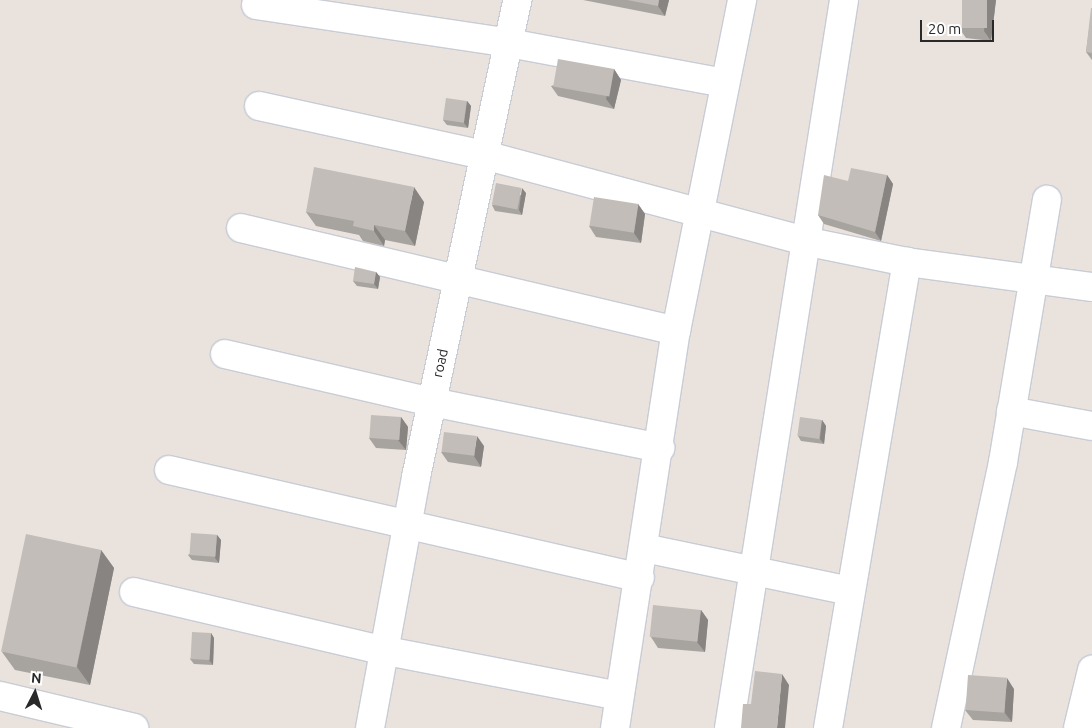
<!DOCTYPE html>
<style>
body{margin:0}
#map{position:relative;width:1092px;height:728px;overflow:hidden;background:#eae3dd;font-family:Ubuntu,sans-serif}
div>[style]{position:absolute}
.roads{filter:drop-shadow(1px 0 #c8ccd5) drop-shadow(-1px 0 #c8ccd5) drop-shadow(0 1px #c8ccd5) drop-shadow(0 -1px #c8ccd5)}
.minor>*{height:28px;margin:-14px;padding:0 14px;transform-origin:14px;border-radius:14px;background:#fff}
.wall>*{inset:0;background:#a7a39f}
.shaded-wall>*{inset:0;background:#888482}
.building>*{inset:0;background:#c2bdb9;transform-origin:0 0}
span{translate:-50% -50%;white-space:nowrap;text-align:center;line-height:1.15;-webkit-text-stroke:5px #fff;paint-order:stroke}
.street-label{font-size:14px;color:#292929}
.north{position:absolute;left:10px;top:668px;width:50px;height:50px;-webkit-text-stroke:4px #fff;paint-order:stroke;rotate:5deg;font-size:14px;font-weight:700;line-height:20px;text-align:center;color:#292929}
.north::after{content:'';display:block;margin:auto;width:18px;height:22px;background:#292929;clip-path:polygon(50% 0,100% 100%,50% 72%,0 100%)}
.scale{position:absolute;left:920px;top:20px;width:74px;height:22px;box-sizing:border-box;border:2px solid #292929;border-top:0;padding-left:6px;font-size:15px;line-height:18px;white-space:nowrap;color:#292929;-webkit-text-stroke:4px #fff;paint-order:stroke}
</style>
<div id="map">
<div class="roads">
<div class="minor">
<i style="left:256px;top:5px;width:256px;rotate:8.5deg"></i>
<i style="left:509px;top:43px;width:219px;rotate:10.5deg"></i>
<i style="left:259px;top:106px;width:230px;rotate:12.3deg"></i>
<i style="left:484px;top:155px;width:336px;rotate:15deg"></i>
<i style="left:809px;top:242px;width:100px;rotate:11.5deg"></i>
<i style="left:907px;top:262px;width:187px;rotate:7.7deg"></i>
<i style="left:241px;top:228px;width:447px;rotate:13.3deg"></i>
<i style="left:225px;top:354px;width:212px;rotate:13.1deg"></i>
<i style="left:432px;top:402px;width:233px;rotate:11.4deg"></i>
<i style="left:1011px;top:411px;width:82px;rotate:10.5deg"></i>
<i style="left:169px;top:470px;width:483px;rotate:12.9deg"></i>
<i style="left:644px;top:548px;width:210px;rotate:11.8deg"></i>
<i style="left:134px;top:592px;width:259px;rotate:13.2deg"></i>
<i style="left:386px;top:651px;width:237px;rotate:10.9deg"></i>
<i style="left:0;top:696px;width:138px;rotate:13.4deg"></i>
<i style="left:370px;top:728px;width:255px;rotate:-79.6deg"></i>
<i style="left:416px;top:477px;width:488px;rotate:-78deg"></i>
<i style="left:615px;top:728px;width:402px;rotate:-81.3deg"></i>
<i style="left:676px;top:331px;width:338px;rotate:-78.7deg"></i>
<i style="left:729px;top:728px;width:737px;rotate:-81.02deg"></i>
<i style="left:828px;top:728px;width:473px;rotate:-80.4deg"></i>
<i style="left:946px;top:728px;width:272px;rotate:-77.9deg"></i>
<i style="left:1003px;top:462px;width:266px;rotate:-80.5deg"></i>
<i style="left:1078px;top:728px;width:60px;rotate:-76.4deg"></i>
</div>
</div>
<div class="wall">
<i style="clip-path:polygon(583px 0,669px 0,665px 16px)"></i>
<i style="clip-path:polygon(996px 0,991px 41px,966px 38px,959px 28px)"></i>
<i style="clip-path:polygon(1092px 8px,1092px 60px,1086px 52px)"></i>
<i style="clip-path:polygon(614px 69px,621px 80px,614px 109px,558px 96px,551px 86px)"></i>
<i style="clip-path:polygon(467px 101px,471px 106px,468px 128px,447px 125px,443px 120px)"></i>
<i style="clip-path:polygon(887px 175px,893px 184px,881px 241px,824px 224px,818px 215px,848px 181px)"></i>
<i style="clip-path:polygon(526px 193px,522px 215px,495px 211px,492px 205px)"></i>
<i style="clip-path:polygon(424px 202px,415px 246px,385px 240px,384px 246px,363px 241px,359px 235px,316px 226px,306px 212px)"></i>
<i style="clip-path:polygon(638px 204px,645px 214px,641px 243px,596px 237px,589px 226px)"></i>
<i style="clip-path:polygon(376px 272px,380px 277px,378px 289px,357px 286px,353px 281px)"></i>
<i style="clip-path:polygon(401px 417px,408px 427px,406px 450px,376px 448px,369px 438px)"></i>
<i style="clip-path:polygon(822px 420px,826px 426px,824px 444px,801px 441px,798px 436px)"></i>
<i style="clip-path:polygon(484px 446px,481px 467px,448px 462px,441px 452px)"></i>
<i style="clip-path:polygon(217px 535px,221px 540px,219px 563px,192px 560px,188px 555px)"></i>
<i style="clip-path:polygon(101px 550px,114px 568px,90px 685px,15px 670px,2px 652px)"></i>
<i style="clip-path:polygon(701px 610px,708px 620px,705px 652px,658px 648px,651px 637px)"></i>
<i style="clip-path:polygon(211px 633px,214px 638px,213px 665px,194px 664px,190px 659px)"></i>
<i style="clip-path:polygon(1014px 689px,1012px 722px,973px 720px,965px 710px)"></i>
</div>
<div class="shaded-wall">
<i style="clip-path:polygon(659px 0,669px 0,665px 16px,658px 6px)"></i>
<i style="clip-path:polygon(987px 0,996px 0,991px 41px,984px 31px)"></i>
<i style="clip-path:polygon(614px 69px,621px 80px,614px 109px,606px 99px)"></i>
<i style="clip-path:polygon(467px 101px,471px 106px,468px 128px,464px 123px)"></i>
<i style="clip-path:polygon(887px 175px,893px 184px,881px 241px,875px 232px)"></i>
<i style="clip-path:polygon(414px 187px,424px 202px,415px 246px,405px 231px)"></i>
<i style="clip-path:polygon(522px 188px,526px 193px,522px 215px,519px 210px)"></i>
<i style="clip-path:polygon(638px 204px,645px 214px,641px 243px,634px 233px)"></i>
<i style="clip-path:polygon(374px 225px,385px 240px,384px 246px,374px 231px)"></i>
<i style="clip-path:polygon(376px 272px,380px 277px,378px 289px,374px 284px)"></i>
<i style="clip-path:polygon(401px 417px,408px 427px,406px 450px,398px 440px)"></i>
<i style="clip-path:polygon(822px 420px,826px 426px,824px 444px,820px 439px)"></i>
<i style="clip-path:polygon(477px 436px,484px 446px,481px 467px,474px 456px)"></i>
<i style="clip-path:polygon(217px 535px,221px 540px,219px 563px,215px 558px)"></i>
<i style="clip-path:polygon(101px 550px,114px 568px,90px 685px,77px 667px)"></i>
<i style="clip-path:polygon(701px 610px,708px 620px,705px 652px,697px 642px)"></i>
<i style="clip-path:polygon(211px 633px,214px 638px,213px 665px,209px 660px)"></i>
<i style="clip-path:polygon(782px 674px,789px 685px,785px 728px,777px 728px)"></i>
<i style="clip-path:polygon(1007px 678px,1014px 689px,1012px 722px,1004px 712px)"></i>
</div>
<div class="building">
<i style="clip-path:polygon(627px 0,659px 0,658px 6px)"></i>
<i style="left:962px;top:0;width:25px;height:28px"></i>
<i style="clip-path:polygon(1091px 8px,1092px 8px,1092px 53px,1086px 52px)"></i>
<i style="left:558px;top:59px;width:57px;height:28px;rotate:10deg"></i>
<i style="left:446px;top:98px;width:21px;height:22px;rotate:8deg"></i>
<i style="clip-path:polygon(314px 167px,414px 187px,405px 231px,374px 225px,374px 231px,353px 226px,354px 221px,306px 212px)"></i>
<i style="clip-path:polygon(851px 168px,887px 175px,875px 232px,818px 215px,824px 175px,848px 181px)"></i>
<i style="left:496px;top:183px;width:26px;height:22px;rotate:11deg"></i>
<i style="left:594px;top:197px;width:45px;height:29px;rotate:9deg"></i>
<i style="clip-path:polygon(355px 267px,376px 272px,374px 284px,353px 281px)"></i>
<i style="left:371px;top:415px;width:30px;height:23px;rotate:4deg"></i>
<i style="left:800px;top:417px;width:22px;height:19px;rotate:8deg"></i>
<i style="left:444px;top:432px;width:33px;height:20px;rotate:7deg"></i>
<i style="left:191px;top:533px;width:26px;height:22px;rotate:4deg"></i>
<i style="left:26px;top:534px;width:77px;height:120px;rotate:12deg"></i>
<i style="left:653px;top:605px;width:48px;height:32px;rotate:6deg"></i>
<i style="left:192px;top:632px;width:19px;height:27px;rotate:3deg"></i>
<i style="clip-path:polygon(755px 671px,782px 674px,777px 728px,741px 728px,743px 704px,751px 704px)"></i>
<i style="left:968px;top:675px;width:39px;height:35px;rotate:4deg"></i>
</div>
<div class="street-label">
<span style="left:440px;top:363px;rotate:-78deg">road</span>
</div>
<div class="north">N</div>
<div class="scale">20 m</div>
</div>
